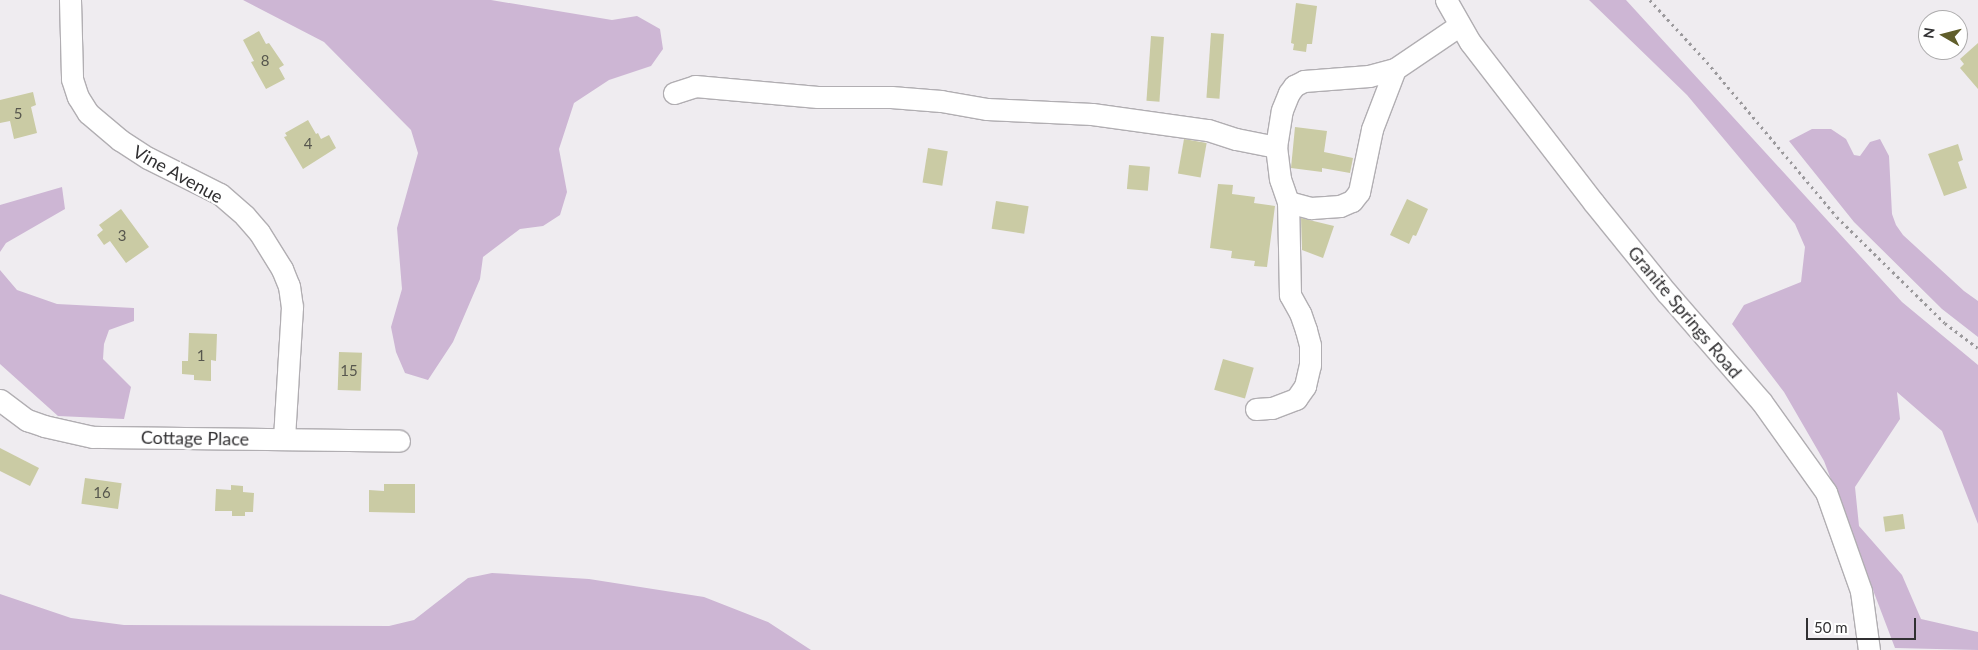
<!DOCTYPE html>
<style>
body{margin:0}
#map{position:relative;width:1978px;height:650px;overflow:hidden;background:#efecf0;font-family:Lato,sans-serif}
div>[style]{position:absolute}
.green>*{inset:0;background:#cdb6d4}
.building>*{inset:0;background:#cacba4;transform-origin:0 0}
.path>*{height:2.5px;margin-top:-1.25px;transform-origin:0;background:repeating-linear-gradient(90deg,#9b999c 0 2.5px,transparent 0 6.5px)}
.roads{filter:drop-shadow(1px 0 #b1aeb2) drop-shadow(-1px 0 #b1aeb2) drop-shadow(0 1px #b1aeb2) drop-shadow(0 -1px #b1aeb2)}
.minor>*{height:21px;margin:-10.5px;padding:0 10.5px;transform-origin:10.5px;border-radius:10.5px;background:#fff}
span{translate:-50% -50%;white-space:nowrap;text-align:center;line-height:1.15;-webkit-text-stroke:4.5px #fff;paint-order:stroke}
.number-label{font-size:15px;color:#57574e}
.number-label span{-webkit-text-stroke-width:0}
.street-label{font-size:18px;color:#313032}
.north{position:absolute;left:1918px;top:10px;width:50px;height:50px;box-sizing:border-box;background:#fff;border:1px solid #adacad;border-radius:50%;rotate:278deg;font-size:14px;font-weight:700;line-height:20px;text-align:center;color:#313032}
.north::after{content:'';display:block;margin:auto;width:18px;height:22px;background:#605e2b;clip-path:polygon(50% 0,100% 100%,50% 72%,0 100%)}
.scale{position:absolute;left:1806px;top:618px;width:110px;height:22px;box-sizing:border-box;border:2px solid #313032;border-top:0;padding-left:6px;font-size:15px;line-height:18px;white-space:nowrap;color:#313032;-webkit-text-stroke:4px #fff;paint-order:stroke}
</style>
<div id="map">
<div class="green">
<i style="clip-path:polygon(243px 0,491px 0,612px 20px,637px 16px,660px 29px,663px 49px,651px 66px,609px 80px,574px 103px,559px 149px,567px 192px,560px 215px,543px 226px,520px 229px,483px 257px,480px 279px,453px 342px,428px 380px,405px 373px,396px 352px,391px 327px,402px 289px,397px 228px,418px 153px,411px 130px,324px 42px)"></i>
<i style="clip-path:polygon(1589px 0,1626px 0,1902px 302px,1978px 365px,1978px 524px,1942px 431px,1897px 392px,1900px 419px,1855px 487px,1859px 526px,1902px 575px,1921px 619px,1978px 632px,1978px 650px,1895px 648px,1824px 461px,1784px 392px,1732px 324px,1744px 305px,1801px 282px,1805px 247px,1795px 224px,1687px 95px)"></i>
<i style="clip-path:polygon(1812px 129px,1831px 129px,1846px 139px,1854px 155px,1860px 156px,1870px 142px,1880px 139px,1889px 156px,1892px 214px,1896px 225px,1903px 235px,1964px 291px,1978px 301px,1978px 337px,1942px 309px,1854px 222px,1789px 141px)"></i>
<i style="clip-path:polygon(62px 187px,65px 209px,6px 243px,0 252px,0 205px)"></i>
<i style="clip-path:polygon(0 270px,17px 290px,57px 304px,134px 308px,134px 321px,109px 330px,104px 344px,103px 359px,131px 387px,124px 419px,58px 416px,0 364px)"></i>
<i style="clip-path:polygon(492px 573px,589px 579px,704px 597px,768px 622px,811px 650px,0 650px,0 594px,71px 618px,124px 625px,389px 626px,414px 620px,468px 578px)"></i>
</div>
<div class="building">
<i style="clip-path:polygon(1296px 3px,1317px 6px,1312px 44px,1307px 44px,1306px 52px,1293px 50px,1294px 44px,1291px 43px)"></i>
<i style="clip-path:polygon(259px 31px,266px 44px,269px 43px,284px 65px,279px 68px,285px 79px,266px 89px,251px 62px,254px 61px,243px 40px)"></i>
<i style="left:1211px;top:33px;width:13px;height:65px;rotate:4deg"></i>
<i style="left:1151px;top:36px;width:13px;height:65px;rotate:4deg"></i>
<i style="clip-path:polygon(1978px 43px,1978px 89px,1960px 68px,1964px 64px,1960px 59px)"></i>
<i style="clip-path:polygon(33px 92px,36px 105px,31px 107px,37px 133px,14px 139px,10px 121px,0 123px,0 100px)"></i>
<i style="clip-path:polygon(308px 120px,316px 134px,318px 133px,321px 139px,329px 135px,336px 148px,303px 169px,284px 137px,287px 136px,285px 133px)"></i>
<i style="clip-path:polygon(1295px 127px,1327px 131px,1324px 152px,1353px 158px,1350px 173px,1322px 168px,1322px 172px,1291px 168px)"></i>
<i style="left:1184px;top:139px;width:23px;height:35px;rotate:10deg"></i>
<i style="clip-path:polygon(1958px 144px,1963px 160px,1958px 162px,1967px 188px,1944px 196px,1928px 154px)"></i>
<i style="left:928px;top:148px;width:20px;height:35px;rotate:9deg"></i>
<i style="left:1129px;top:165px;width:21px;height:24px;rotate:5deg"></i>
<i style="clip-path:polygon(1218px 184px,1233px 185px,1232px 194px,1255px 197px,1254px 203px,1275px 206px,1267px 267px,1254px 266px,1255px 261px,1231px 258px,1232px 251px,1210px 248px)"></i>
<i style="clip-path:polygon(1407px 199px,1428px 209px,1416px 236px,1413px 235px,1409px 244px,1390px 235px)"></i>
<i style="left:996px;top:201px;width:33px;height:28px;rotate:9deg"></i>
<i style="clip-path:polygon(121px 209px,149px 247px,126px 263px,110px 241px,104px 245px,97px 235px,103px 230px,99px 225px)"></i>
<i style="clip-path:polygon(1301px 218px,1334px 226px,1323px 258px,1302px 250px)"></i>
<i style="clip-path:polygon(189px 333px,217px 334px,216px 361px,211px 360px,211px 381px,194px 380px,194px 375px,182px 374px,182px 361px,188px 361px)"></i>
<i style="left:339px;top:352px;width:23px;height:38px;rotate:2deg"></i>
<i style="left:1223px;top:359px;width:32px;height:32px;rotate:16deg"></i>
<i style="clip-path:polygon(0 448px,39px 468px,30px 486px,0 471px)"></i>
<i style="left:85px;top:478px;width:37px;height:26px;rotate:8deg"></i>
<i style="clip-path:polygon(384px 484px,415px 484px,415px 513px,369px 512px,369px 490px,384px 491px)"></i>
<i style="clip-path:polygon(231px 485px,243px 486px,243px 492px,254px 493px,253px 512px,245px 512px,245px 516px,232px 516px,232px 511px,215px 511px,216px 489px,231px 490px)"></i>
<i style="left:1903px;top:514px;width:15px;height:20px;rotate:82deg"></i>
</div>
<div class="path">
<i style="left:1650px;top:0;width:84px;rotate:47.4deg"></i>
<i style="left:1707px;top:62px;width:202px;rotate:50deg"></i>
<i style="left:1837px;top:217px;width:151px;rotate:44.5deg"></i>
<i style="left:1945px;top:323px;width:41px;rotate:37.1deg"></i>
</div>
<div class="roads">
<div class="minor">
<i style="left:70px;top:0;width:79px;rotate:88.5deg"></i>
<i style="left:72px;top:79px;width:19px;rotate:72deg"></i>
<i style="left:78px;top:97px;width:19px;rotate:58deg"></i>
<i style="left:88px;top:113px;width:42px;rotate:40.2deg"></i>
<i style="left:120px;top:140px;width:33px;rotate:33deg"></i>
<i style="left:148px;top:158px;width:80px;rotate:26.6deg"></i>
<i style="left:220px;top:194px;width:33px;rotate:41deg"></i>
<i style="left:245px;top:216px;width:21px;rotate:49deg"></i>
<i style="left:259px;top:232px;width:44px;rotate:58.1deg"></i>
<i style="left:282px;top:269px;width:18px;rotate:68deg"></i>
<i style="left:289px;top:286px;width:21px;rotate:82deg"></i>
<i style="left:292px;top:307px;width:132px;rotate:93.5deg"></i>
<i style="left:1446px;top:0;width:48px;rotate:60.3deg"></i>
<i style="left:1470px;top:42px;width:203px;rotate:52.4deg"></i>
<i style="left:1594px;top:203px;width:116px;rotate:51deg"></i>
<i style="left:1667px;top:293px;width:143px;rotate:49deg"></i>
<i style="left:1761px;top:401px;width:112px;rotate:54.5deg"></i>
<i style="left:1826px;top:492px;width:105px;rotate:70.5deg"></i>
<i style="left:1861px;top:591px;width:60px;rotate:82.3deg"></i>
<i style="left:674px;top:93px;width:22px;rotate:-18deg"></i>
<i style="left:695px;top:86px;width:123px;rotate:5.1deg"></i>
<i style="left:818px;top:97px;width:73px"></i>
<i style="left:891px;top:97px;width:50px;rotate:4.6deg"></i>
<i style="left:941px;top:101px;width:47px;rotate:9.9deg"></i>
<i style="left:987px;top:109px;width:105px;rotate:2.7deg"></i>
<i style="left:1092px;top:114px;width:117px;rotate:7.9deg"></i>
<i style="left:1208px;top:130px;width:29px;rotate:18deg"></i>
<i style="left:1236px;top:139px;width:41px;rotate:11.3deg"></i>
<i style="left:1288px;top:202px;width:24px;rotate:15deg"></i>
<i style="left:1311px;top:208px;width:29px;rotate:-4deg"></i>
<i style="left:1340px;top:206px;width:13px;rotate:-23deg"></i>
<i style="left:1352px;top:201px;width:11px;rotate:-52deg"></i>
<i style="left:1359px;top:192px;width:64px;rotate:-78.3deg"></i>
<i style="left:1372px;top:129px;width:64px;rotate:-69deg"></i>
<i style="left:0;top:400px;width:34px;rotate:37deg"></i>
<i style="left:27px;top:420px;width:18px;rotate:19deg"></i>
<i style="left:44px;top:426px;width:50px;rotate:12.7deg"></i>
<i style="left:93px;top:437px;width:306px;rotate:0.7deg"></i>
<i style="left:1256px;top:409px;width:16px;rotate:-4deg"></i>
<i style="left:1272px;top:408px;width:26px;rotate:-21deg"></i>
<i style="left:1296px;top:399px;width:16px;rotate:-55deg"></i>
<i style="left:1305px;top:386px;width:22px;rotate:-77deg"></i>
<i style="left:1310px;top:365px;width:20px;rotate:-90deg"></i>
<i style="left:1310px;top:345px;width:16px;rotate:-105deg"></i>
<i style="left:1306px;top:330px;width:18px;rotate:-109deg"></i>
<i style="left:1300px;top:313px;width:21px;rotate:-119deg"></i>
<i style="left:1290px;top:295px;width:93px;rotate:-91.2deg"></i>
<i style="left:1288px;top:202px;width:24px;rotate:-109deg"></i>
<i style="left:1280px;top:179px;width:32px;rotate:-97deg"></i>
<i style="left:1276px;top:147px;width:37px;rotate:-81deg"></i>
<i style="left:1282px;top:110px;width:18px;rotate:-68deg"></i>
<i style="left:1289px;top:93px;width:9px;rotate:-54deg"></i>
<i style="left:1294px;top:86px;width:11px;rotate:-27deg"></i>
<i style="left:1304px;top:81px;width:65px;rotate:-4.4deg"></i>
<i style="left:1369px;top:76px;width:27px;rotate:-15deg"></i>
<i style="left:1395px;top:69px;width:78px;rotate:-34.1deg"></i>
</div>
</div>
<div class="number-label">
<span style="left:265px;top:61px">8</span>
<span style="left:18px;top:114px">5</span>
<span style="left:308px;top:144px">4</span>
<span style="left:122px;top:236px">3</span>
<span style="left:201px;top:356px">1</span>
<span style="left:349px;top:371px">15</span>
<span style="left:102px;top:493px">16</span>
</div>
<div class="street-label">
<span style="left:178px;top:174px;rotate:29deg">Vine Avenue</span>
<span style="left:1685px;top:312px;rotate:50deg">Granite Springs Road</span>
<span style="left:195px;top:438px;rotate:1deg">Cottage Place</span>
</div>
<div class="north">N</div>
<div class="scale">50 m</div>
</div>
